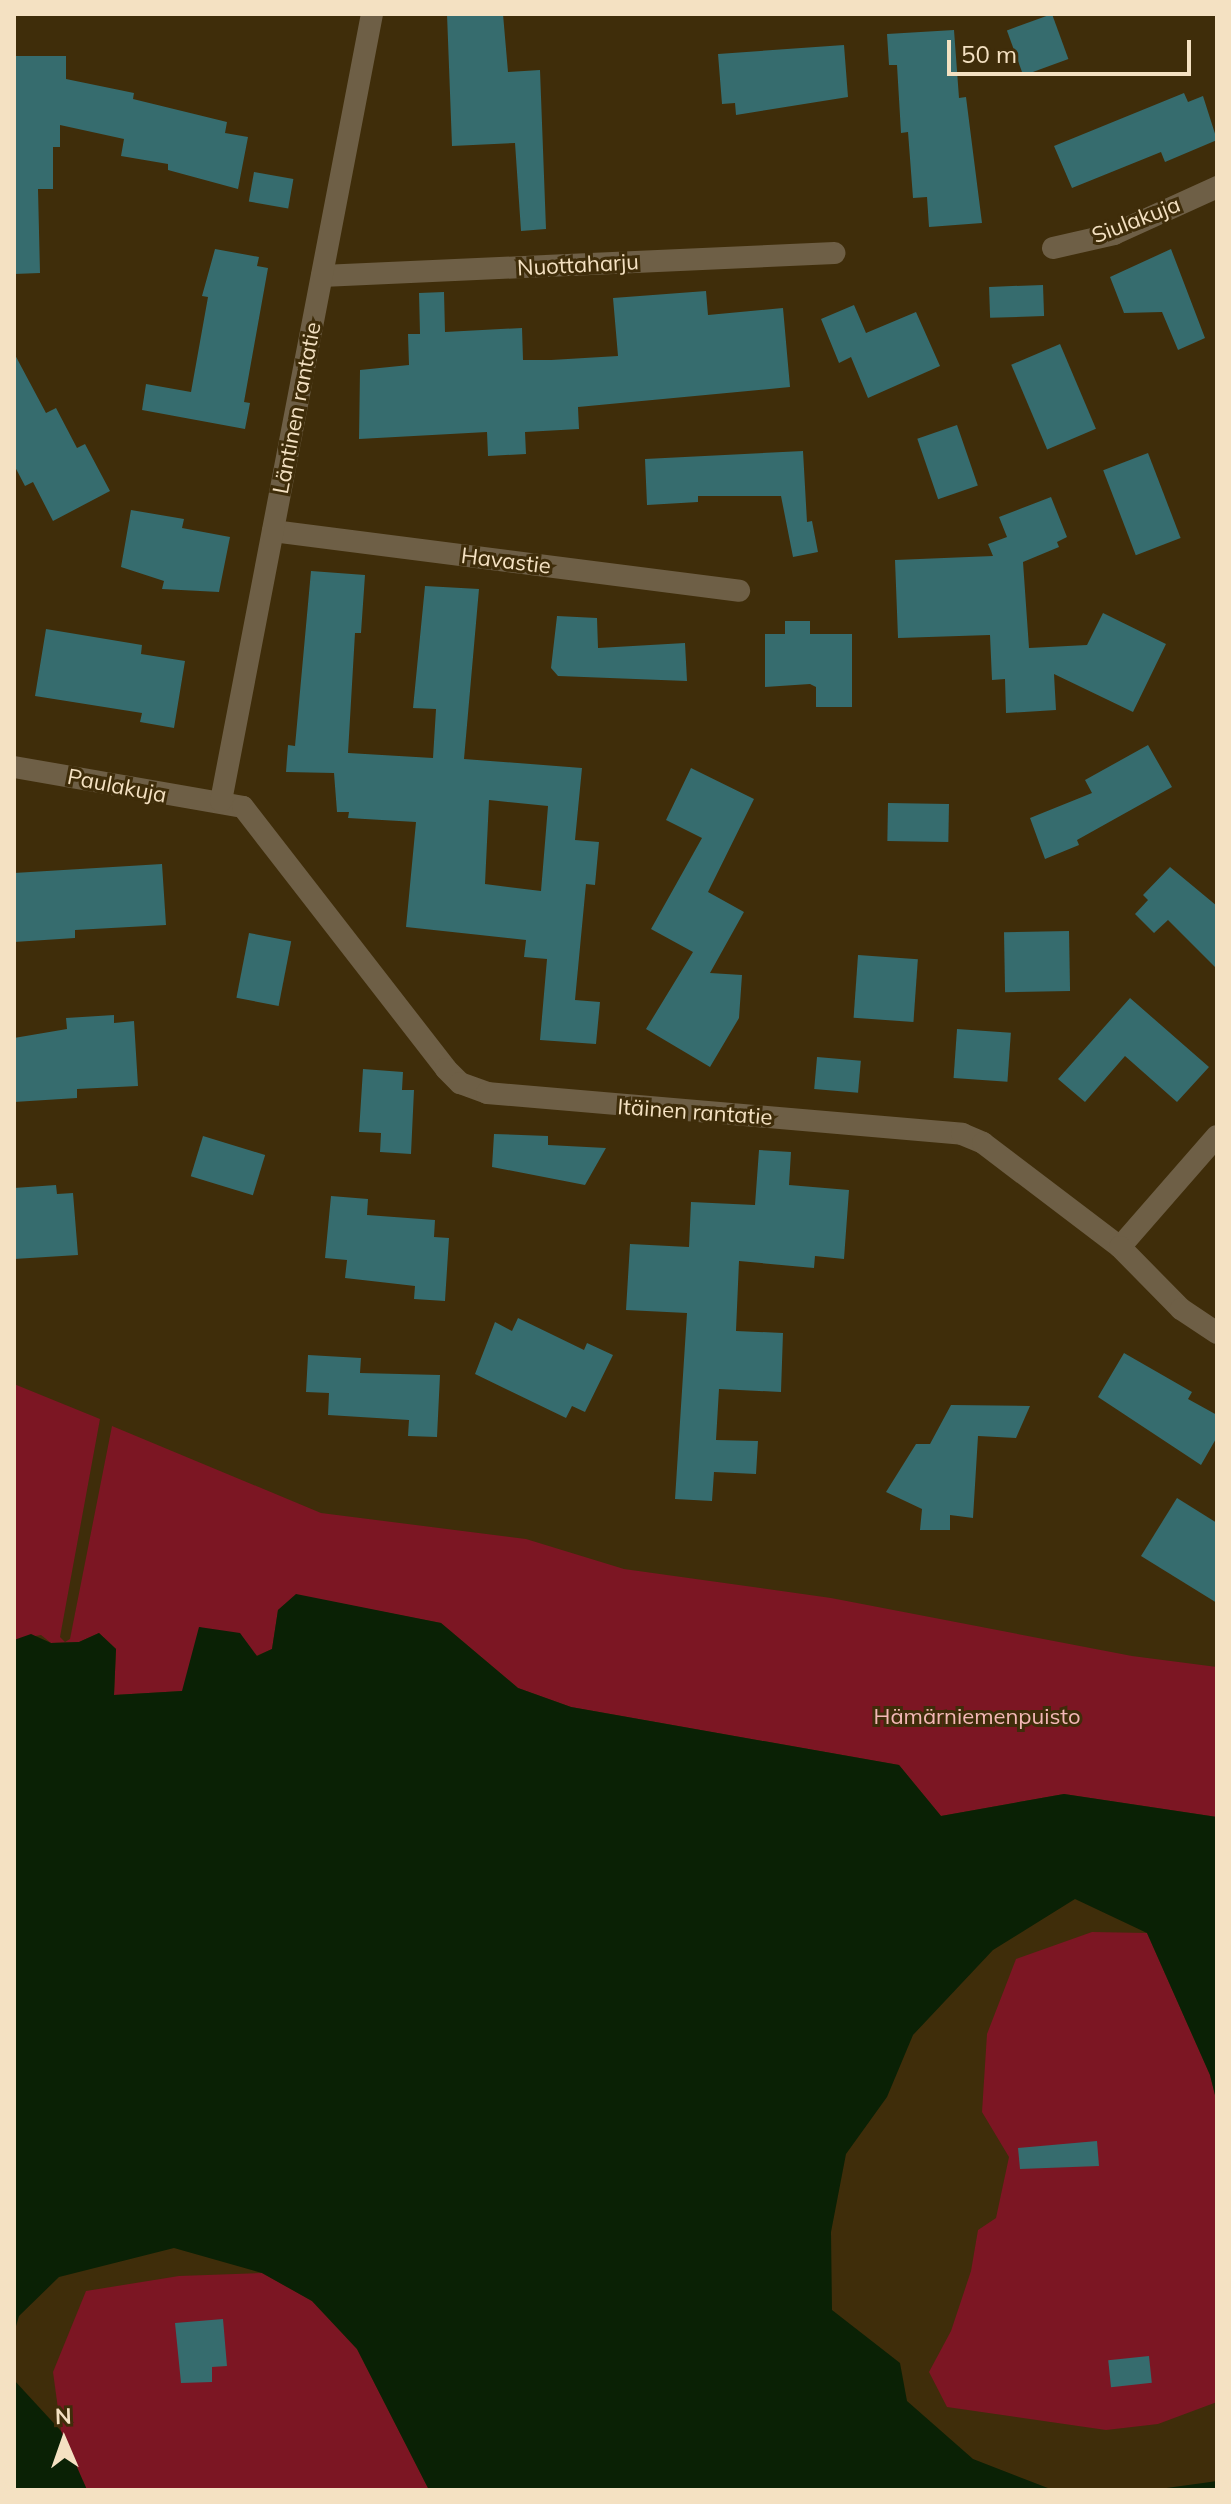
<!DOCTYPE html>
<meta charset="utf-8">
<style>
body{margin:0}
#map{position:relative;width:1231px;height:2504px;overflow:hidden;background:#3f2d0a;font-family:Mulish,sans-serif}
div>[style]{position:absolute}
.green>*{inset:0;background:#7c1623}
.water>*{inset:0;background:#0a2105}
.building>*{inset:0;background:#366c6e;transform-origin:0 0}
.minor>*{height:22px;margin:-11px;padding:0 11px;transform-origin:11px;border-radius:11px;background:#6e5f46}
span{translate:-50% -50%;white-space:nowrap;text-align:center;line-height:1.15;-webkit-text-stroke:6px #3f2d0a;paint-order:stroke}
.street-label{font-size:22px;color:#f4e1c2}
.park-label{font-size:22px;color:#f4b8b7}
.frame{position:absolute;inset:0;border:16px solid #f4e1c2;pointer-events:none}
.north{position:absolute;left:24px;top:2400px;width:80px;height:80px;-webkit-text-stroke:6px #3f2d0a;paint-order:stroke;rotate:358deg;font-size:22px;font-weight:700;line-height:32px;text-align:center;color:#f4e1c2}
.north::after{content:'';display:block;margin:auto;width:28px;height:36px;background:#f4e1c2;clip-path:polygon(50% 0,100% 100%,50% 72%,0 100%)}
.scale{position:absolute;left:947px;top:40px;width:244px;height:36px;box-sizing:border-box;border:4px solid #f4e1c2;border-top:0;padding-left:10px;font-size:24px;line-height:28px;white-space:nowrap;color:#f4e1c2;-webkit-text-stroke:6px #3f2d0a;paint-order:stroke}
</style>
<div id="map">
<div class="green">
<i style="clip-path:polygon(14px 1384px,100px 1419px,60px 1637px,65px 1642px,70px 1639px,112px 1426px,321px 1513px,526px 1539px,624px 1569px,831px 1598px,1132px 1656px,1217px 1667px,1217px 1817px,1064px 1794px,941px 1816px,899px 1765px,571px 1707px,518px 1688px,441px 1623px,296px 1595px,278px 1610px,272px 1649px,256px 1656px,200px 1627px,183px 1691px,114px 1695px,116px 1649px,99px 1633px,79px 1642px,51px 1643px,41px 1635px,14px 1640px)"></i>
<i style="clip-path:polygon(1092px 1932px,1147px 1933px,1210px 2075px,1217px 2103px,1217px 2402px,1158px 2424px,1106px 2430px,947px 2407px,929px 2372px,951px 2331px,971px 2271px,978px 2230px,996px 2218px,1009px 2157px,982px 2112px,987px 2034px,1016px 1959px)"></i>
<i style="clip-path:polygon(262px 2273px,312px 2301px,357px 2349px,429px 2490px,87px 2490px,61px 2431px,53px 2372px,86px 2291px,179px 2276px)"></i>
</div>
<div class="water">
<i style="clip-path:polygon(296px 1594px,441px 1623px,518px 1688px,571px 1707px,899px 1765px,941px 1816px,1064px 1794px,1217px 1817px,1217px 2103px,1210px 2075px,1147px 1933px,1075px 1899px,993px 1950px,913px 2035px,887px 2097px,846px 2154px,831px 2232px,832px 2310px,900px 2363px,907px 2401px,973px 2459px,1053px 2490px,429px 2490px,357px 2349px,312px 2301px,262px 2273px,174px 2248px,59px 2277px,19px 2316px,14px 2333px,14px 1640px,31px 1634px,51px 1643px,79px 1642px,99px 1633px,116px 1649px,114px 1695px,182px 1691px,199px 1627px,240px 1633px,257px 1656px,272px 1649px,278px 1610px)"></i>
<i style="clip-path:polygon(14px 2380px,61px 2431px,87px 2490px,14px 2490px)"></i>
<i style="clip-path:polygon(1217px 2481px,1217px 2490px,1152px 2490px,1203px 2483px)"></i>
</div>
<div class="building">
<i style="clip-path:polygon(447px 14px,503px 14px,508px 72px,540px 70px,546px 229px,521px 231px,515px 143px,452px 146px)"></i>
<i style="left:1052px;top:14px;width:48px;height:48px;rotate:70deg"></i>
<i style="clip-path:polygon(954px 30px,959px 98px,966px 97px,982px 223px,929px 227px,927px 197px,913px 198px,908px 132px,901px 133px,897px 65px,889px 65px,887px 34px)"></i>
<i style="clip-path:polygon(844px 45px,848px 97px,736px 115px,735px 103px,722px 104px,718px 54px)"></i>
<i style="clip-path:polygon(14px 56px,66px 56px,66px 79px,134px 93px,133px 99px,227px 122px,225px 133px,248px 137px,238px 189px,168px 170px,168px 164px,121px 156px,124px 139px,60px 125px,60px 147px,53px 147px,53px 189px,38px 189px,40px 273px,14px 274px)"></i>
<i style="clip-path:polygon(1184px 93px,1188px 102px,1203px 96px,1217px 140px,1165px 162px,1161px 152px,1072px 188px,1054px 146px)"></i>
<i style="left:254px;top:172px;width:40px;height:30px;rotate:10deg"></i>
<i style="clip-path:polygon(215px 249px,259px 257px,257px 266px,268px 268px,244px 402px,250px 403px,245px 429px,142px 410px,146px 384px,191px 392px,208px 297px,202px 296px)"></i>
<i style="clip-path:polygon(1171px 249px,1205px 338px,1178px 350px,1162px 312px,1124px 313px,1110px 277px)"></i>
<i style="left:1043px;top:285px;width:31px;height:54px;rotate:88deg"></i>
<i style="clip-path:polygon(706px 291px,708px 315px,783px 308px,790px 387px,578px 407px,579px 429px,525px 432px,526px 454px,488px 456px,487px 432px,359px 439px,360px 370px,409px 365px,408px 334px,420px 334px,419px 293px,444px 292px,445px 332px,522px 328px,523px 360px,551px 360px,618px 356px,613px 298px)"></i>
<i style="clip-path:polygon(854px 305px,866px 333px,916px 312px,940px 366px,868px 398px,851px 357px,839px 363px,821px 319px)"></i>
<i style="left:1060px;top:344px;width:92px;height:53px;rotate:67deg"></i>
<i style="clip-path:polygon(14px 353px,46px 413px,56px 408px,77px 448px,85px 444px,110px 491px,53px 521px,33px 482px,25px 486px,14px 465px)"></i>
<i style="left:957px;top:425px;width:64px;height:42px;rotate:71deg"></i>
<i style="clip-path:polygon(803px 451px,807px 522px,812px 521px,818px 552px,793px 557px,781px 496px,698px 496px,698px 502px,647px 505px,645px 459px)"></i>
<i style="left:1148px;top:453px;width:91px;height:48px;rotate:69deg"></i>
<i style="clip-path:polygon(1051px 497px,1067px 537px,1057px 542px,1059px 547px,1023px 562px,1029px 648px,1087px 645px,1103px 613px,1166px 644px,1133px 712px,1054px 674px,1056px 710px,1006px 713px,1005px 679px,992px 680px,990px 635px,898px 638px,895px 560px,993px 556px,988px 544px,1007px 537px,999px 517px)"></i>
<i style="clip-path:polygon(131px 510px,184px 519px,182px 528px,230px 537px,219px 592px,162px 589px,164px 581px,121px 567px)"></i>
<i style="clip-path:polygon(evenodd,311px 571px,365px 575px,361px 633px,355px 633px,348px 753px,433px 758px,436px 709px,413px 708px,425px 586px,479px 589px,464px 759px,582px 768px,575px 840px,599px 842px,595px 885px,586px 884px,575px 1000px,600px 1002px,596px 1044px,540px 1040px,547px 959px,524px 957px,526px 940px,406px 927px,416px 822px,348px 818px,349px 812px,337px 812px,334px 773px,286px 772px,288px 745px,295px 746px,311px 571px,489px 800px,548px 806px,541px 891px,485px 884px,489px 800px)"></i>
<i style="clip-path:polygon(557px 616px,597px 618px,598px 648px,685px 643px,687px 681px,558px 676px,551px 668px)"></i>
<i style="clip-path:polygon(785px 621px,810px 621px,810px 634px,852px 634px,852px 707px,816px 707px,816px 687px,810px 684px,765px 687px,765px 634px,785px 634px)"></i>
<i style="clip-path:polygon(46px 629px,142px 645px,141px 654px,185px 661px,174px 728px,140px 722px,142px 713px,35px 696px)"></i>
<i style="clip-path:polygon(1148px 745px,1172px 787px,1077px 840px,1079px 845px,1045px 859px,1030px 818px,1092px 793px,1085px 780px)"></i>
<i style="clip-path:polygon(691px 768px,754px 799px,708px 892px,744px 912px,710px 973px,742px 975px,739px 1018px,710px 1067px,646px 1029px,693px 952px,651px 929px,702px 838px,666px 820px)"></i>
<i style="left:888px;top:803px;width:61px;height:38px;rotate:1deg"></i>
<i style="clip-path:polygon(162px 864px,166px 925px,75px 930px,75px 938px,14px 942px,14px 873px)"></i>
<i style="clip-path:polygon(1170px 867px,1217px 906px,1217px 969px,1168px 920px,1154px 933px,1135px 914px,1148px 900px,1143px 895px)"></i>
<i style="left:1069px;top:931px;width:60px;height:65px;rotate:89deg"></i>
<i style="left:249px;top:933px;width:43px;height:66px;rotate:11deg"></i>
<i style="left:858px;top:955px;width:60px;height:63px;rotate:4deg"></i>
<i style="clip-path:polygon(1130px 998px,1209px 1067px,1177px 1102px,1125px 1056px,1085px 1102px,1058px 1079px)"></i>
<i style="clip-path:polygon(114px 1015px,114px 1023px,134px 1021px,138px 1086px,77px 1089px,77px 1098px,14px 1102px,14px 1038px,67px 1029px,66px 1018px)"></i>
<i style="left:957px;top:1029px;width:54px;height:49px;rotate:4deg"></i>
<i style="left:817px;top:1057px;width:44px;height:32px;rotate:5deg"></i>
<i style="clip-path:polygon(363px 1069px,403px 1072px,402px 1090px,414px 1090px,411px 1154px,380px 1152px,381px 1133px,359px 1132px)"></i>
<i style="clip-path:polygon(494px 1134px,548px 1136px,548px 1145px,606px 1148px,585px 1185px,492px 1167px)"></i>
<i style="left:203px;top:1136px;width:65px;height:42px;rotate:17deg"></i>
<i style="clip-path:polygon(759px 1150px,791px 1152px,789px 1185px,849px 1190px,844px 1259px,815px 1256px,814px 1268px,739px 1261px,736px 1331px,783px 1333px,781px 1392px,719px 1389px,716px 1440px,758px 1441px,756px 1474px,714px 1472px,712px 1501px,675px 1499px,687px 1313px,626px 1310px,630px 1244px,689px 1247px,691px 1202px,755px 1205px)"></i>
<i style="clip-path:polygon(56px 1185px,57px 1194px,73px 1193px,78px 1255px,14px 1259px,14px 1188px)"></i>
<i style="clip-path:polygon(331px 1196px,368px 1199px,367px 1215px,435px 1220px,434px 1237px,449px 1238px,445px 1301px,414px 1299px,415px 1286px,345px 1278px,347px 1260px,325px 1258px)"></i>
<i style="clip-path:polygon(518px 1318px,584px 1350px,587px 1343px,613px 1355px,585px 1412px,572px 1406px,566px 1418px,475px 1374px,495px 1322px,512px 1331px)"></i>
<i style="clip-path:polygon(1124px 1353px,1192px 1392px,1188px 1399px,1217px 1415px,1217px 1437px,1201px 1465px,1098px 1397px)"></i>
<i style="clip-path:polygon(308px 1355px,361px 1358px,360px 1373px,440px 1375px,437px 1437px,408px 1436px,409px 1420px,328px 1415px,329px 1393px,306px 1392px)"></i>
<i style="clip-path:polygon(951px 1405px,1030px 1406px,1016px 1438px,978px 1436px,973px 1518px,950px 1515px,950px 1530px,920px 1530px,922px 1509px,886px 1492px,916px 1444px,930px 1444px)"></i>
<i style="clip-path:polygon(1177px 1498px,1217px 1523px,1217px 1603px,1141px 1556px)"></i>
<i style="clip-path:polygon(1097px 2141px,1099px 2166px,1020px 2169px,1018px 2148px)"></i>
<i style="clip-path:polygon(223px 2319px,227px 2366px,212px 2367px,212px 2382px,181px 2383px,175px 2323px)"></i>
<i style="left:1149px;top:2356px;width:27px;height:41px;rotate:84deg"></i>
</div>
<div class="minor">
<i style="left:1053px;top:248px;width:63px;rotate:-12.9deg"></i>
<i style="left:1114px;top:234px;width:113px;rotate:-24.5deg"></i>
<i style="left:322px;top:276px;width:513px;rotate:-2.57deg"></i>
<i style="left:273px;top:531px;width:470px;rotate:7.3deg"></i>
<i style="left:14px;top:767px;width:232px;rotate:9.9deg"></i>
<i style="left:243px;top:807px;width:331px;rotate:52.2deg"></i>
<i style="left:446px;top:1069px;width:20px;rotate:45deg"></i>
<i style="left:460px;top:1083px;width:29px;rotate:20deg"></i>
<i style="left:487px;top:1093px;width:477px;rotate:4.9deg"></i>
<i style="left:962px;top:1134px;width:23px;rotate:23deg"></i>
<i style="left:983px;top:1143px;width:172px;rotate:37.2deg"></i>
<i style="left:1120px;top:1247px;width:147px;rotate:-48.9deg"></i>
<i style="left:221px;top:801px;width:801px;rotate:-79.14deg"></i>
<i style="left:1120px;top:1247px;width:87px;rotate:45.5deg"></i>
<i style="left:1181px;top:1309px;width:43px;rotate:33.7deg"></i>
</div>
<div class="street-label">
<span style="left:1136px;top:220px;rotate:-21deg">Siulakuja</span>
<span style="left:578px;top:265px;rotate:-3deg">Nuottaharju</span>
<span style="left:297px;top:408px;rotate:-79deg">Läntinen rantatie</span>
<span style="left:506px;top:561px;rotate:7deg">Havastie</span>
<span style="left:117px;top:786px;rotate:11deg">Paulakuja</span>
<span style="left:695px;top:1112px;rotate:4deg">Itäinen rantatie</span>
</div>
<div class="park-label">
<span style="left:977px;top:1717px">Hämärniemenpuisto</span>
</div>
<div class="frame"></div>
<div class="north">N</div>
<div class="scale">50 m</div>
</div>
